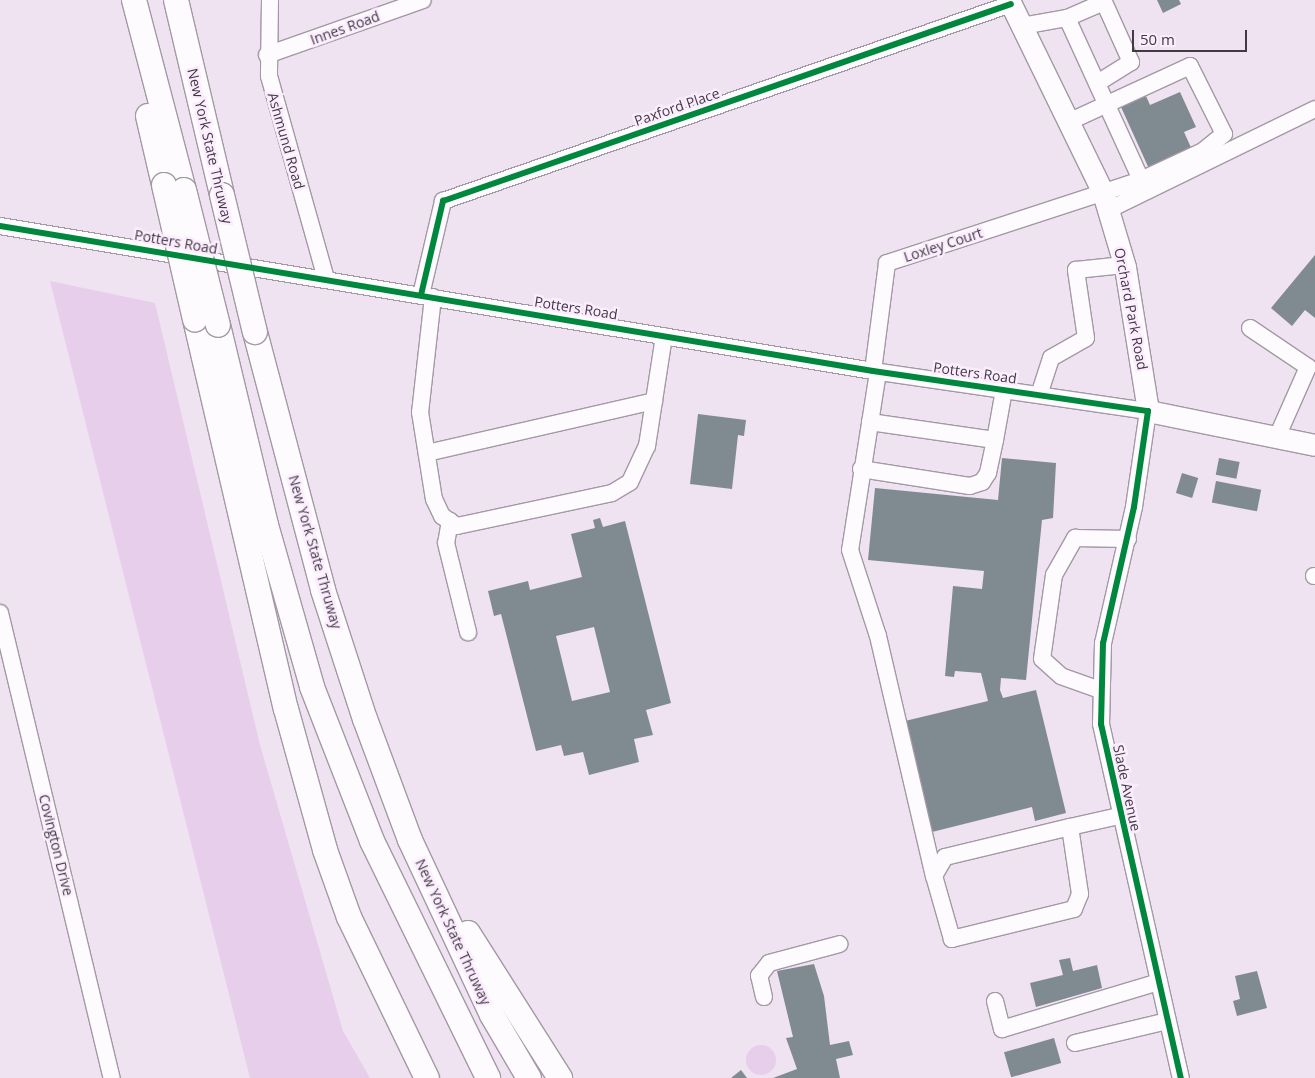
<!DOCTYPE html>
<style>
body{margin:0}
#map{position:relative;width:1315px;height:1078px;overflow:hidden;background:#efe2f1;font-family:"Open Sans",sans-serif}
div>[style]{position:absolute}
.green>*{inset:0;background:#e7ceeb}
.round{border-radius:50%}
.building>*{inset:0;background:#808a91;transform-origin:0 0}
.roads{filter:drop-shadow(1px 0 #a399a5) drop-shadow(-1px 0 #a399a5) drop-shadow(0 1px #a399a5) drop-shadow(0 -1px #a399a5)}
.minor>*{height:16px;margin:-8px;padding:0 8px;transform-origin:8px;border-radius:8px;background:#fdfbfd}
.major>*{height:21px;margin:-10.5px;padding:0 10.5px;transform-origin:10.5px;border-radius:10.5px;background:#fdfbfd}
.highway>*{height:24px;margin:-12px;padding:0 12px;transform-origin:12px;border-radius:12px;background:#fdfbfd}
.bridges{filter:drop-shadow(1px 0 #a399a5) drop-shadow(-1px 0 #a399a5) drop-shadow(0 1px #a399a5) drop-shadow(0 -1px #a399a5)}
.highway-bridge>*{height:24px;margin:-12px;padding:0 12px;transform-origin:12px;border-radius:12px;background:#fdfbfd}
.cycleway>*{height:6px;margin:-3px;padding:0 3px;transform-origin:3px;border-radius:3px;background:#00873e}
span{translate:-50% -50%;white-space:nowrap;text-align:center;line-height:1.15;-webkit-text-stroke:5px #fbedfd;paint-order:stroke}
.street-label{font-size:14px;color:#423944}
.scale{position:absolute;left:1132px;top:30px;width:115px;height:22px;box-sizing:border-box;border:2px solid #423944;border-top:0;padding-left:6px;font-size:15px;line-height:18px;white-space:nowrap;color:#423944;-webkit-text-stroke:4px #fbedfd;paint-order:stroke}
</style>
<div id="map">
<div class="green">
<i style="clip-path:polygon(50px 281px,155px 303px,260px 745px,343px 1031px,370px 1078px,250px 1078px)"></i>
<i class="round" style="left:746px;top:1045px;width:30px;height:30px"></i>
</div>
<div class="building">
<i style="clip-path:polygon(1157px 0,1179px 0,1181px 4px,1163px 13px)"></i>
<i style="clip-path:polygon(1180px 92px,1196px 127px,1184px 132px,1193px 152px,1150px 171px,1121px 107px,1146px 96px,1150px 105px)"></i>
<i style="clip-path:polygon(1315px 255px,1315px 318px,1305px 310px,1292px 326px,1271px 308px)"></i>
<i style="clip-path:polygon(698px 414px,746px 420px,744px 436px,738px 435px,732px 489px,690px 484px)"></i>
<i style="clip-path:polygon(1002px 458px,1056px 463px,1053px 518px,1042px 520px,1026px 680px,1001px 678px,1000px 690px,1003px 698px,1036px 690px,1066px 813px,1035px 821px,1032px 807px,932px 832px,905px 721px,988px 701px,981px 673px,955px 671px,954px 677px,945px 676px,953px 586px,982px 589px,984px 571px,868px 560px,875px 488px,998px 500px)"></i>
<i style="left:1219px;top:458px;width:21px;height:17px;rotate:11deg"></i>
<i style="left:1182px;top:473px;width:17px;height:21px;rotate:17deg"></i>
<i style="left:1216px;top:481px;width:46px;height:22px;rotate:11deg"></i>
<i style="clip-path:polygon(evenodd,600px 518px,603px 527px,625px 521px,671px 703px,646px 710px,653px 735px,634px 739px,639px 762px,589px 775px,583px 752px,564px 756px,561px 745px,536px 751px,501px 614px,494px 616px,488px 591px,528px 581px,530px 590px,582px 577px,571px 534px,595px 528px,593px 520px,600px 518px,594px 627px,610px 692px,572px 701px,556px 636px,594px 627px)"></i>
<i style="clip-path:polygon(1070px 958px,1073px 971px,1097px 965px,1102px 988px,1036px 1007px,1030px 983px,1063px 975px,1059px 960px)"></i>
<i style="clip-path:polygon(814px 964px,824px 996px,830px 1045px,849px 1041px,853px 1055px,836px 1059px,840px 1078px,773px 1078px,797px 1069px,786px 1038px,793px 1037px,777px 971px)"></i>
<i style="clip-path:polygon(1257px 971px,1267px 1008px,1237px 1016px,1233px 1001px,1240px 999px,1235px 976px)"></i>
<i style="left:1054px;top:1038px;width:26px;height:52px;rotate:74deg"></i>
<i style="clip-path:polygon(741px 1070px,747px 1078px,731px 1078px)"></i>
</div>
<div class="roads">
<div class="minor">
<i style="left:270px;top:0;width:76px;rotate:90.8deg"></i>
<i style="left:269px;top:76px;width:211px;rotate:74.3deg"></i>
<i style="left:1067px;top:18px;width:178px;rotate:65.4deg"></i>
<i style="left:1022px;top:26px;width:46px;rotate:-10.1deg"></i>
<i style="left:1067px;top:18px;width:40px;rotate:-23.4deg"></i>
<i style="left:1104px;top:2px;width:66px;rotate:65.8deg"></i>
<i style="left:1131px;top:62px;width:40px;rotate:148deg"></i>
<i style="left:267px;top:55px;width:165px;rotate:-19.4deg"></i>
<i style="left:1108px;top:210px;width:230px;rotate:-26deg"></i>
<i style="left:0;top:226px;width:885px;rotate:9.43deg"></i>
<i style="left:873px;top:371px;width:278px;rotate:8.3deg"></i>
<i style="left:1148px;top:411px;width:97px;rotate:98.3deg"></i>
<i style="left:1134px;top:507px;width:139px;rotate:102.8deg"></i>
<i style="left:1103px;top:643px;width:81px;rotate:91.4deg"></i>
<i style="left:1101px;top:724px;width:363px;rotate:77.3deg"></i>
<i style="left:421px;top:295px;width:97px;rotate:-76.8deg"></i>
<i style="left:443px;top:201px;width:601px;rotate:-19.13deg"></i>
<i style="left:433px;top:297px;width:116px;rotate:96.4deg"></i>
<i style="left:420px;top:412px;width:88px;rotate:80.9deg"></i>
<i style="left:434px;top:499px;width:19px;rotate:65deg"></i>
<i style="left:442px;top:516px;width:18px;rotate:34deg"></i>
<i style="left:457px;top:526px;width:158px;rotate:-12deg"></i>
<i style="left:612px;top:493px;width:21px;rotate:-31deg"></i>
<i style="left:630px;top:482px;width:40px;rotate:-65deg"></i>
<i style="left:647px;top:446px;width:111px;rotate:-81.2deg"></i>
<i style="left:1250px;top:328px;width:70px;rotate:33.9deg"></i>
<i style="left:1308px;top:367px;width:77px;rotate:113.9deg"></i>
<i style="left:873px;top:371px;width:109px;rotate:-82.6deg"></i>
<i style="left:887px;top:263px;width:267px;rotate:-18.1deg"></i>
<i style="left:1141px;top:180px;width:68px;rotate:-25.1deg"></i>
<i style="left:1203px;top:151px;width:27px;rotate:-39deg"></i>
<i style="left:1224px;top:134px;width:76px;rotate:-116.6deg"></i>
<i style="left:1190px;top:66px;width:134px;rotate:155.3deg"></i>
<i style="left:878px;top:372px;width:180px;rotate:98.9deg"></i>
<i style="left:850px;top:550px;width:90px;rotate:72deg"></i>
<i style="left:878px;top:636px;width:246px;rotate:76.9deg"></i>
<i style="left:1039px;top:395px;width:39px;rotate:-72deg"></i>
<i style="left:1051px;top:358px;width:40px;rotate:-29.7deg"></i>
<i style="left:1086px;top:338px;width:69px;rotate:-98.4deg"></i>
<i style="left:1076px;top:270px;width:48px;rotate:-5.9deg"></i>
<i style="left:870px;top:422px;width:126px;rotate:8.2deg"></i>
<i style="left:995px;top:440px;width:51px;rotate:-79.8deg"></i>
<i style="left:427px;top:453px;width:233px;rotate:-12.9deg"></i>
<i style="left:861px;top:469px;width:110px;rotate:8.9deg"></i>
<i style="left:970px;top:486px;width:13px;rotate:-18deg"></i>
<i style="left:982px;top:482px;width:11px;rotate:-56deg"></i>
<i style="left:988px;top:473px;width:34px;rotate:-78deg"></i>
<i style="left:450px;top:521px;width:22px;rotate:100deg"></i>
<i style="left:446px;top:543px;width:92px;rotate:76.1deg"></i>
<i style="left:1314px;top:576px;width:1px"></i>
<i style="left:0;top:613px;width:478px;rotate:76.5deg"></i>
<i style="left:1100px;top:690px;width:41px;rotate:-160.3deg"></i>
<i style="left:1061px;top:676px;width:25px;rotate:-138deg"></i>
<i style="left:1042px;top:659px;width:85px;rotate:-81.9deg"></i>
<i style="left:1054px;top:575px;width:43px;rotate:-60.4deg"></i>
<i style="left:1075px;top:538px;width:53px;rotate:1.1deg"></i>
<i style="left:1070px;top:827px;width:68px;rotate:81.5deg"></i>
<i style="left:1080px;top:894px;width:16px;rotate:112deg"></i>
<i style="left:1074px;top:909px;width:126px;rotate:166.2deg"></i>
<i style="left:952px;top:939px;width:66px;rotate:-105.9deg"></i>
<i style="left:934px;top:876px;width:22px;rotate:-60deg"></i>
<i style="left:945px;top:857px;width:129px;rotate:-13.5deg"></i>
<i style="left:1070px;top:827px;width:50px;rotate:-12.7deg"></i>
<i style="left:764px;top:997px;width:22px;rotate:-103deg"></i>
<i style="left:759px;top:976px;width:16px;rotate:-52deg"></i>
<i style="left:769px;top:963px;width:73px;rotate:-15deg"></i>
<i style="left:995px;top:1001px;width:29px;rotate:76deg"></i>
<i style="left:1002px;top:1029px;width:164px;rotate:-16.7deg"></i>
<i style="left:1075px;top:1043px;width:95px;rotate:-13.4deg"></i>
</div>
<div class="major">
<i style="left:1009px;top:0;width:215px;rotate:64deg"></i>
<i style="left:1103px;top:193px;width:77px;rotate:73.4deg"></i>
<i style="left:1125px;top:267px;width:146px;rotate:80.9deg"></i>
<i style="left:1148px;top:411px;width:170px;rotate:11.5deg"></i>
</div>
<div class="highway">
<i style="left:134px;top:0;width:196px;rotate:75.3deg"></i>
<i style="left:176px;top:0;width:200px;rotate:76.7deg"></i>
<i style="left:148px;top:116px;width:71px;rotate:76.9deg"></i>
<i style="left:195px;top:319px;width:400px;rotate:76.9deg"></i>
<i style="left:286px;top:709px;width:146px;rotate:74.5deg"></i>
<i style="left:325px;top:850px;width:71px;rotate:70.3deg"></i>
<i style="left:349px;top:917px;width:179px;rotate:64.2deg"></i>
<i style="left:218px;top:325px;width:206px;rotate:76.5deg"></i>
<i style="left:266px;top:525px;width:168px;rotate:74.1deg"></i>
<i style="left:312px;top:687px;width:165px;rotate:68.7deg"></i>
<i style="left:372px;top:841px;width:264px;rotate:63.9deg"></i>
<i style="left:255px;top:332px;width:267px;rotate:75.2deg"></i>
<i style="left:323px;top:590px;width:136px;rotate:72deg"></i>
<i style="left:365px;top:719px;width:129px;rotate:69.6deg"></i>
<i style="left:410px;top:840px;width:193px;rotate:64.9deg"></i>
<i style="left:492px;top:1015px;width:73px;rotate:59.6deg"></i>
<i style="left:468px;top:933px;width:172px;rotate:57.6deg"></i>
</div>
</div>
<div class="bridges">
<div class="highway-bridge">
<i style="left:164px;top:185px;width:138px;rotate:77deg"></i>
<i style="left:184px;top:190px;width:139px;rotate:75.9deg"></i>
<i style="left:222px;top:195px;width:141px;rotate:76.5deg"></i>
</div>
</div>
<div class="cycleway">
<i style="left:0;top:226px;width:885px;rotate:9.43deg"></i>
<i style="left:873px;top:371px;width:278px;rotate:8.3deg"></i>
<i style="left:1148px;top:411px;width:97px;rotate:98.3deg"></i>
<i style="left:1134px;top:507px;width:139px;rotate:102.8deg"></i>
<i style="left:1103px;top:643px;width:81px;rotate:91.4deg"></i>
<i style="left:1101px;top:724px;width:363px;rotate:77.3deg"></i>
<i style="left:421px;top:295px;width:97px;rotate:-76.8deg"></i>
<i style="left:443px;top:201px;width:601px;rotate:-19.13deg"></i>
</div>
<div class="street-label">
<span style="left:345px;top:28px;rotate:-20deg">Innes Road</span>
<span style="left:677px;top:107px;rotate:-19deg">Paxford Place</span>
<span style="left:286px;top:141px;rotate:74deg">Ashmund Road</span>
<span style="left:210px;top:146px;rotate:77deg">New York State Thruway</span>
<span style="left:176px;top:242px;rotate:10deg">Potters Road</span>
<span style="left:943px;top:245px;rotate:-18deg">Loxley Court</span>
<span style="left:576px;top:308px;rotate:9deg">Potters Road</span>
<span style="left:1131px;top:309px;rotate:79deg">Orchard Park Road</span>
<span style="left:975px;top:373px;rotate:8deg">Potters Road</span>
<span style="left:315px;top:552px;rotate:74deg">New York State Thruway</span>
<span style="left:1127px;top:788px;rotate:78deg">Slade Avenue</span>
<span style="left:56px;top:845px;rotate:76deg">Covington Drive</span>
<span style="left:453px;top:932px;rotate:65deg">New York State Thruway</span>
</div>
<div class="scale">50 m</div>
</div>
